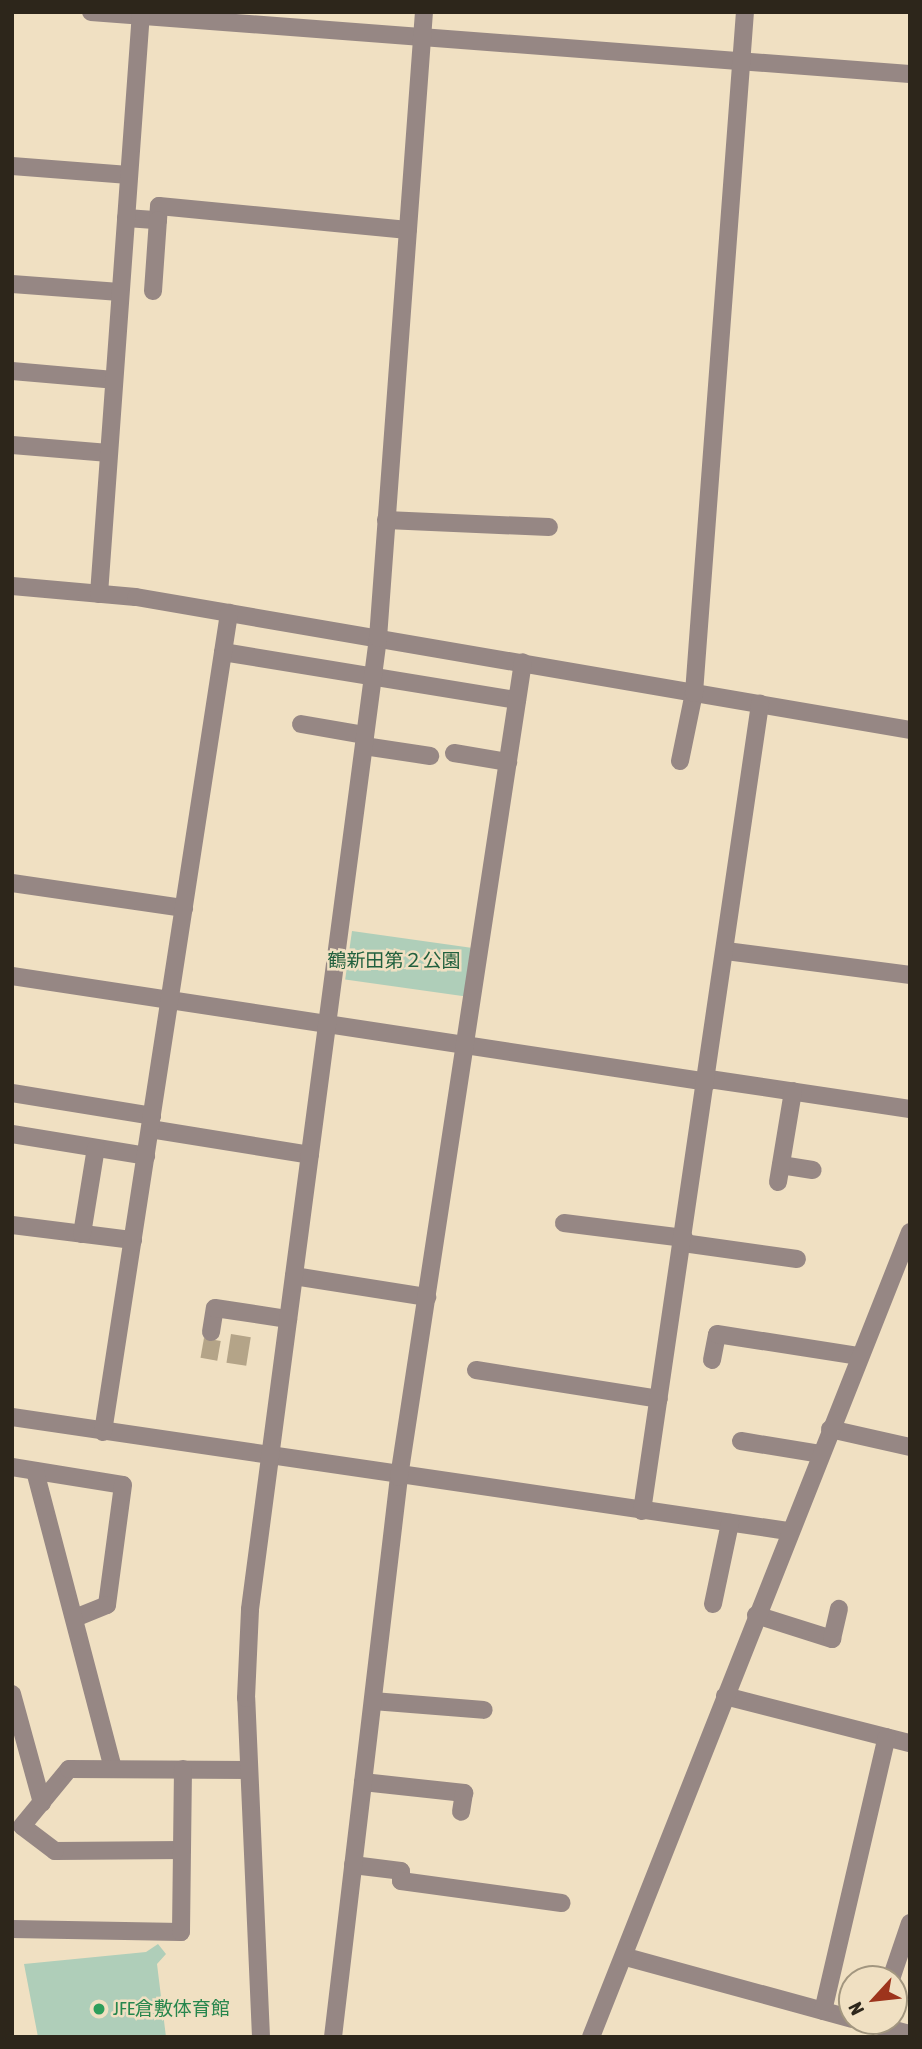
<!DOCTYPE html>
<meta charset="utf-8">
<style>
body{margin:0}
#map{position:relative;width:922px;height:2049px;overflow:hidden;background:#f0e0c2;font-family:"Asap Condensed","Noto Sans JP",sans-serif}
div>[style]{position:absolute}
.green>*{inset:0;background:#afceb9;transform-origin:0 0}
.building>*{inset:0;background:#b4a488;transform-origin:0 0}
.minor>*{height:18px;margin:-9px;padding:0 9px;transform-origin:9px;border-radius:9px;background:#968784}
.dots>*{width:19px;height:19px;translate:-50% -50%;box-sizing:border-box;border:4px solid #f0e0c2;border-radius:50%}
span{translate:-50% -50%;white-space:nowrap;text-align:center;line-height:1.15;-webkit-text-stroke:5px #f0e0c2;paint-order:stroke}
.park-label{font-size:19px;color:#21603e}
.leisure-label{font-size:19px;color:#27864d}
.left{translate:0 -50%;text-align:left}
.frame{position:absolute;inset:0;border:14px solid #2d261b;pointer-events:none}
.north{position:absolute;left:838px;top:1965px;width:70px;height:70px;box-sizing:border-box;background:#f0e0c2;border:2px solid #a2967f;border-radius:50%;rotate:243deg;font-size:19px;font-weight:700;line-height:28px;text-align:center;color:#2d261b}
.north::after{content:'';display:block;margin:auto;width:24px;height:32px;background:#9d341c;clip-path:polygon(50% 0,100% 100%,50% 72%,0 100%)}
</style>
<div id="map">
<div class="green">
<i style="left:352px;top:931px;width:120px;height:49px;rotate:8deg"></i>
<i style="clip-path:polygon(158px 1944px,166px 1954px,157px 1964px,166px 2037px,38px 2037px,24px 1964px,146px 1952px)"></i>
</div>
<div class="building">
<i style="left:231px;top:1334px;width:20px;height:29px;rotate:9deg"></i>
<i style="left:204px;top:1338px;width:17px;height:20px;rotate:10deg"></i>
</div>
<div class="minor">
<i style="left:91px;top:12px;width:821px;rotate:4.33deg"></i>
<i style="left:12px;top:166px;width:117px;rotate:4.4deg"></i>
<i style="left:126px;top:218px;width:32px;rotate:4deg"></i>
<i style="left:158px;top:220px;width:14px;rotate:-86deg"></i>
<i style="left:159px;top:206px;width:250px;rotate:5.5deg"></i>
<i style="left:12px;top:284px;width:108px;rotate:4.2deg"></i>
<i style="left:153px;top:291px;width:71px;rotate:-86deg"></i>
<i style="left:12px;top:371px;width:102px;rotate:5deg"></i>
<i style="left:12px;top:445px;width:97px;rotate:4.7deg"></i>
<i style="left:386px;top:520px;width:163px;rotate:2.5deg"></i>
<i style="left:12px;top:586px;width:124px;rotate:5.1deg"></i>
<i style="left:136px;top:597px;width:785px;rotate:9.75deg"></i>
<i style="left:99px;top:594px;width:584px;rotate:-85.87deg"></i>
<i style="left:223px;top:652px;width:298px;rotate:9.3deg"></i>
<i style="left:301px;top:724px;width:65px;rotate:9.8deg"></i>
<i style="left:364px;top:746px;width:67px;rotate:8.6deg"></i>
<i style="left:454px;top:753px;width:55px;rotate:9.5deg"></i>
<i style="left:680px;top:761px;width:69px;rotate:-78.4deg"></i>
<i style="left:694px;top:693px;width:683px;rotate:-85.72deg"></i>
<i style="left:12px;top:883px;width:174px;rotate:8.3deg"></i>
<i style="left:726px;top:951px;width:186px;rotate:7.4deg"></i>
<i style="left:12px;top:976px;width:704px;rotate:8.66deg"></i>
<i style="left:709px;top:1079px;width:203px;rotate:8.5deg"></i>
<i style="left:12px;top:1093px;width:142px;rotate:9.3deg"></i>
<i style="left:150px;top:1129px;width:162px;rotate:9.2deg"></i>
<i style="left:12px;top:1134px;width:136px;rotate:9.3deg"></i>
<i style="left:781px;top:1165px;width:32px;rotate:9deg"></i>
<i style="left:778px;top:1182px;width:92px;rotate:-80.6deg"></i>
<i style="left:564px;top:1223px;width:121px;rotate:7.1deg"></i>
<i style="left:12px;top:1225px;width:122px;rotate:7.1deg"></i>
<i style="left:82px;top:1234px;width:87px;rotate:-80.8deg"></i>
<i style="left:683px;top:1243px;width:115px;rotate:8deg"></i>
<i style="left:294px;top:1276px;width:135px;rotate:9deg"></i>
<i style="left:211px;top:1332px;width:24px;rotate:-81deg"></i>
<i style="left:215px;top:1308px;width:74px;rotate:8.6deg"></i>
<i style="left:712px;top:1360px;width:26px;rotate:-79deg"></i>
<i style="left:717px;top:1334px;width:144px;rotate:8.8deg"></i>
<i style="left:476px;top:1370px;width:185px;rotate:9deg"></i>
<i style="left:12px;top:1417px;width:784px;rotate:8.36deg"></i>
<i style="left:830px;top:1429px;width:82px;rotate:12.7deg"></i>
<i style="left:103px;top:1432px;width:829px;rotate:-81.25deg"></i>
<i style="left:741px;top:1441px;width:80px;rotate:9.3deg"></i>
<i style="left:12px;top:1467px;width:112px;rotate:9.2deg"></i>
<i style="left:123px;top:1485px;width:121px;rotate:97.6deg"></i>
<i style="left:107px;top:1605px;width:35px;rotate:158deg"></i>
<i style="left:35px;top:1471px;width:308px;rotate:75.3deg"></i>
<i style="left:642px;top:1511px;width:816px;rotate:-81.68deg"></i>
<i style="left:713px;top:1604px;width:83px;rotate:-78.1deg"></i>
<i style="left:756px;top:1615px;width:80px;rotate:17.5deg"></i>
<i style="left:832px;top:1639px;width:31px;rotate:-77deg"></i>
<i style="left:12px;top:1694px;width:113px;rotate:74.6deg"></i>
<i style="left:725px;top:1696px;width:191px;rotate:14.3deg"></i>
<i style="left:373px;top:1701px;width:111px;rotate:4.6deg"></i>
<i style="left:363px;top:1782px;width:102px;rotate:6.2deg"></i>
<i style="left:464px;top:1793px;width:19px;rotate:99deg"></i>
<i style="left:182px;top:1850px;width:127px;rotate:179.5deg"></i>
<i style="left:55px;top:1851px;width:41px;rotate:-142.9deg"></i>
<i style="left:22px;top:1826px;width:74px;rotate:-50.5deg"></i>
<i style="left:69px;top:1769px;width:180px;rotate:0.3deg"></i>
<i style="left:353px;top:1865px;width:48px;rotate:7.1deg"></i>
<i style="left:401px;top:1871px;width:10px;rotate:90deg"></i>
<i style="left:401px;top:1881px;width:162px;rotate:7.8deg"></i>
<i style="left:12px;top:1929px;width:169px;rotate:1deg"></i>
<i style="left:181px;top:1932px;width:163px;rotate:-89.3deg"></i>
<i style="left:626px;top:1957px;width:234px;rotate:15.3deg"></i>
<i style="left:891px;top:1979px;width:59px;rotate:-71.3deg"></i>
<i style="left:823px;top:2011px;width:281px;rotate:-76.9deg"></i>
<i style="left:861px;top:2021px;width:51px;rotate:14.9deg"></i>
<i style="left:261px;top:2037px;width:339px;rotate:-92.5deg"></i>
<i style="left:246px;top:1698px;width:89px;rotate:-87.4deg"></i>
<i style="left:250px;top:1609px;width:979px;rotate:-82.49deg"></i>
<i style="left:378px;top:638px;width:628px;rotate:-85.8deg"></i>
<i style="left:333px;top:2037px;width:564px;rotate:-83.28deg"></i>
<i style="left:399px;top:1477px;width:824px;rotate:-81.35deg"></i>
<i style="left:591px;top:2037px;width:866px;rotate:-68.38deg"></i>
</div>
<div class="dots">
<i style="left:99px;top:2009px;background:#2e9e5b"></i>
</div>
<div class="park-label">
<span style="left:394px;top:961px">鶴新田第２公園</span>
</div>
<div class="leisure-label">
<span class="left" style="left:113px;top:2009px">JFE倉敷体育館</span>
</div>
<div class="frame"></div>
<div class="north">N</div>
</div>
